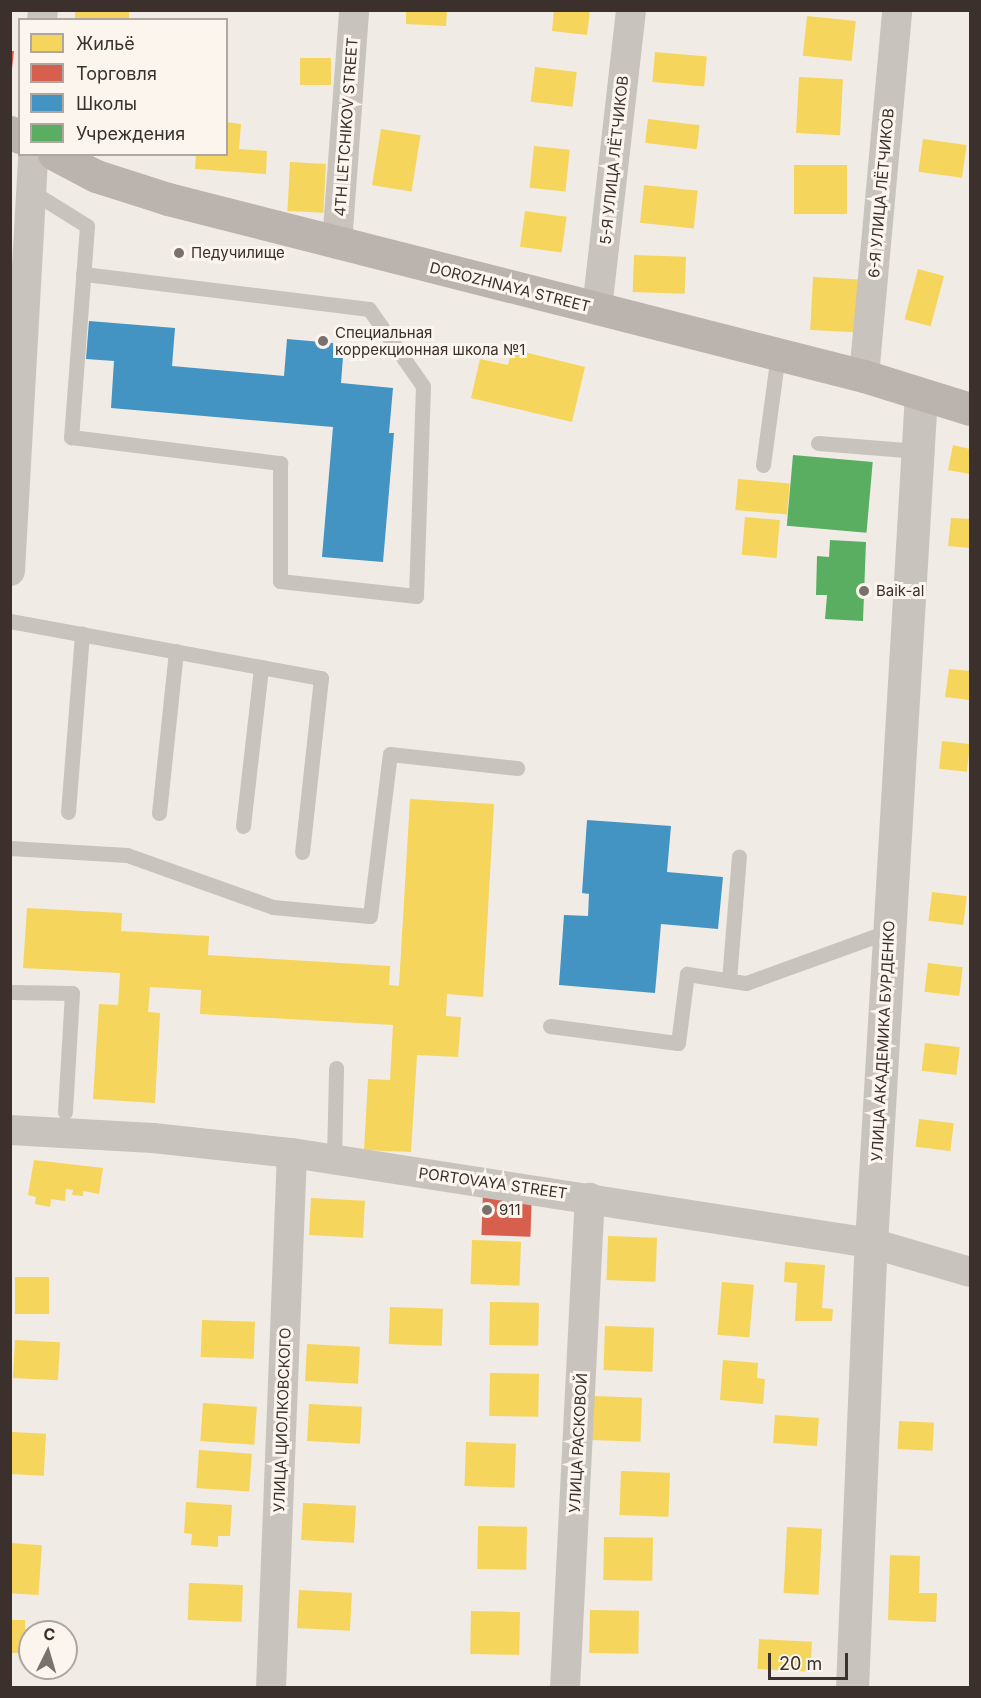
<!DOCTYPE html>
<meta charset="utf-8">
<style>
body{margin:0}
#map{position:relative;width:981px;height:1698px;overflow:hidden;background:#f0ebe5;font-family:Inter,sans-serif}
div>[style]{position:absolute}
.homes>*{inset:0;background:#f6d55c;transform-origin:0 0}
.shops>*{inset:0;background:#d6604d;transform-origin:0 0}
.schools>*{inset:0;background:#4393c3}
.public>*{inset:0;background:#5aae61;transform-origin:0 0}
.service>*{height:15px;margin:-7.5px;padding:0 7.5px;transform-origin:7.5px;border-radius:7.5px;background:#c9c3be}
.minor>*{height:30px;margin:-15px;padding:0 15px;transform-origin:15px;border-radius:15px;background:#c9c3be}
.tertiary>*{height:33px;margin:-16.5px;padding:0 16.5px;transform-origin:16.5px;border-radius:16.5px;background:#c9c3be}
.secondary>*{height:33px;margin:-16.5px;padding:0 16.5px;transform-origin:16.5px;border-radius:16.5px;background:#bab3ae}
.dots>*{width:16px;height:16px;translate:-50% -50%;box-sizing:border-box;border:3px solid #fbf5ee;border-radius:50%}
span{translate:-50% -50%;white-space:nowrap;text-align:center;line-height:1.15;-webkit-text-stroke:6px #fbf5ee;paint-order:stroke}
.street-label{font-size:15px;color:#3b302b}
.poi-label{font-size:15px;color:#3b302b}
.left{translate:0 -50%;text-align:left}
.frame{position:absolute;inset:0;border:12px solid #3b302b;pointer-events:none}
.legend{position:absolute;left:18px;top:18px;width:210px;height:138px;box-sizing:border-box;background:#fbf5ee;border:2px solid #aea6a0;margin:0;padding:8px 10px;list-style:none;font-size:18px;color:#3b302b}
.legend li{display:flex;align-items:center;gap:12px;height:30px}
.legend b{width:30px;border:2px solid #aea6a0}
.north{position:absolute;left:18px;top:1620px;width:60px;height:60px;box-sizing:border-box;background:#fbf5ee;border:2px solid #aea6a0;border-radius:50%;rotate:5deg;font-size:16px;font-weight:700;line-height:24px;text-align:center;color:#3b302b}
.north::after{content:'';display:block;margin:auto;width:21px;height:27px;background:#7a716c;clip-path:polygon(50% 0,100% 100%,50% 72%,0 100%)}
.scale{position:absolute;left:768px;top:1653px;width:80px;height:27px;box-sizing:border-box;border:3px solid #3b302b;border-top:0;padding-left:8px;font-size:18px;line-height:21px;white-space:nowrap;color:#3b302b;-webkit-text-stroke:4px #fbf5ee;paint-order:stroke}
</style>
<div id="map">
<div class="homes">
<i style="left:75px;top:10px;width:54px;height:10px"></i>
<i style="clip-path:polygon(406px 10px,447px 10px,446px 26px,406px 24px)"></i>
<i style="clip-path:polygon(554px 10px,590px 10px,587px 35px,552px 31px)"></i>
<i style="left:807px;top:16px;width:49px;height:40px;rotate:6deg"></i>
<i style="left:655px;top:52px;width:52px;height:30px;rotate:5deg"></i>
<i style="left:300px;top:58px;width:31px;height:27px"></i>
<i style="left:535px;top:67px;width:42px;height:35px;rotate:7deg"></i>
<i style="left:799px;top:77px;width:44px;height:56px;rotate:3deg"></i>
<i style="left:648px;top:119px;width:52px;height:24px;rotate:7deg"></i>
<i style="clip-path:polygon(226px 122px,241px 124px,239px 149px,267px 151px,266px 174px,195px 169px,196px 154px,226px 154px)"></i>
<i style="left:381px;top:129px;width:40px;height:57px;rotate:9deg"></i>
<i style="left:923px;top:139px;width:44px;height:33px;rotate:8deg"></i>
<i style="left:534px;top:146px;width:36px;height:42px;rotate:6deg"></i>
<i style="left:290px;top:162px;width:36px;height:49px;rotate:3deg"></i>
<i style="left:847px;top:165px;width:49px;height:53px;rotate:90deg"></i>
<i style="left:644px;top:185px;width:54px;height:38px;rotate:6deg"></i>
<i style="left:525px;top:211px;width:42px;height:36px;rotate:8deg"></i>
<i style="left:634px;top:255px;width:52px;height:37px;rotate:2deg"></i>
<i style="left:918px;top:269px;width:27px;height:52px;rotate:15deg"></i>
<i style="left:813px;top:277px;width:51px;height:53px;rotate:3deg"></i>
<i style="clip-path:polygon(512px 349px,585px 367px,572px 422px,471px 398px,480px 359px,508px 365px)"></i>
<i style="clip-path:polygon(953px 445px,970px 449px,970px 474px,948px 470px)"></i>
<i style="left:738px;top:479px;width:52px;height:31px;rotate:5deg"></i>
<i style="left:745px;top:517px;width:35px;height:38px;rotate:5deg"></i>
<i style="clip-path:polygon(951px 518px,970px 519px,970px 548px,948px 546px)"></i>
<i style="clip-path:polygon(949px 669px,970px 671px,970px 700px,945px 697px)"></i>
<i style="left:942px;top:741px;width:28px;height:28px;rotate:6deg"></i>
<i style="clip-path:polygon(410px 799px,494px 804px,483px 997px,447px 994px,446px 1016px,461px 1017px,458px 1057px,417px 1055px,411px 1152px,364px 1150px,368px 1079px,390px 1080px,393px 1025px,200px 1014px,201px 990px,150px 987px,148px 1012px,160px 1013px,155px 1103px,93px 1099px,99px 1004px,118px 1005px,120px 973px,23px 968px,27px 908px,122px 913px,121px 931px,209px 936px,208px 955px,390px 966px,389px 985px,399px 986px)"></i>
<i style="left:932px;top:892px;width:35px;height:29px;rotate:7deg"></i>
<i style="left:928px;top:963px;width:35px;height:29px;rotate:7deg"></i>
<i style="left:925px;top:1043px;width:35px;height:28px;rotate:7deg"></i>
<i style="left:919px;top:1119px;width:35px;height:28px;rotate:7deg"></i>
<i style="clip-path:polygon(34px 1160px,103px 1168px,99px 1194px,83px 1191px,83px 1196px,72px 1195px,73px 1190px,66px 1189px,65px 1201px,51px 1199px,50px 1207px,35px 1204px,36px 1197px,28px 1195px)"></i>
<i style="left:311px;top:1198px;width:54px;height:37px;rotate:3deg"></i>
<i style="left:608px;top:1236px;width:49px;height:44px;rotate:2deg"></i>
<i style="left:472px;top:1240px;width:49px;height:44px;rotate:2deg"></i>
<i style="clip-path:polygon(785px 1262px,825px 1265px,822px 1308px,833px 1309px,832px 1321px,795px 1321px,797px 1283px,784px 1282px)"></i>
<i style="left:15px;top:1277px;width:34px;height:37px"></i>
<i style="left:722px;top:1282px;width:32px;height:53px;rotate:5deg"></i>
<i style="left:490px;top:1302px;width:49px;height:43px;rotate:1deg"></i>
<i style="left:390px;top:1307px;width:53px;height:37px;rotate:2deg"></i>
<i style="left:202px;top:1320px;width:53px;height:37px;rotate:2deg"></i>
<i style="left:605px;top:1326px;width:49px;height:44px;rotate:2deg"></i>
<i style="left:15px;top:1340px;width:45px;height:38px;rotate:3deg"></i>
<i style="left:307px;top:1344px;width:53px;height:37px;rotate:3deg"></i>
<i style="clip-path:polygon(723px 1360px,758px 1363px,757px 1378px,765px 1379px,763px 1404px,720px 1400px)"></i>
<i style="left:490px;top:1373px;width:49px;height:43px;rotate:1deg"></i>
<i style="left:593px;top:1396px;width:49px;height:44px;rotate:2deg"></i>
<i style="left:203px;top:1403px;width:54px;height:38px;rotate:4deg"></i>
<i style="left:309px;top:1404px;width:53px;height:37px;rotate:3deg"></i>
<i style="left:775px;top:1415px;width:44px;height:28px;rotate:4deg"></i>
<i style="left:899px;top:1421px;width:35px;height:28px;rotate:3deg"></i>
<i style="left:12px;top:1432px;width:34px;height:42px;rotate:3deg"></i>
<i style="left:466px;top:1442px;width:50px;height:44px;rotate:2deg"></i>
<i style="left:199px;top:1450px;width:53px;height:38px;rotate:4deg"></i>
<i style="left:621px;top:1471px;width:49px;height:44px;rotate:2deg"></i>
<i style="clip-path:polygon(186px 1502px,232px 1505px,230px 1536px,218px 1536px,218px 1547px,191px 1545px,192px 1534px,184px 1533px)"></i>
<i style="left:303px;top:1503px;width:53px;height:37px;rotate:3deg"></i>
<i style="left:478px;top:1526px;width:49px;height:43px;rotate:1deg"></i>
<i style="left:787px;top:1527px;width:35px;height:66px;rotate:3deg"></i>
<i style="left:604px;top:1537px;width:49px;height:43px;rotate:1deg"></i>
<i style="left:10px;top:1543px;width:32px;height:50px;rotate:4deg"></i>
<i style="clip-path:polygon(890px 1555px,920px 1556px,919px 1593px,937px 1593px,936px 1622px,888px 1620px)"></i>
<i style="left:189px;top:1583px;width:54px;height:37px;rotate:2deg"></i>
<i style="left:299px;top:1590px;width:53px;height:38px;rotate:3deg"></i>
<i style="left:590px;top:1610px;width:49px;height:43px;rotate:1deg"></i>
<i style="left:471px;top:1611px;width:49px;height:43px;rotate:1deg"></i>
<i style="clip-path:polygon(10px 1620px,25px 1620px,25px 1629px,33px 1629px,30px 1653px,10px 1653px)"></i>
<i style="left:759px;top:1639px;width:53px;height:30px;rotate:3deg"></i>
</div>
<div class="shops">
<i style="clip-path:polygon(10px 51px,14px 51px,12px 69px,10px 69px)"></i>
<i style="left:483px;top:1191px;width:49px;height:44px;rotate:2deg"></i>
</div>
<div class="schools">
<i style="clip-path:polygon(89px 321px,175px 328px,172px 366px,284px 376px,287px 339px,344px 344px,341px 383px,393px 388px,389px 433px,394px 433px,383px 562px,322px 557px,333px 427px,111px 408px,114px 361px,86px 359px)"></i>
<i style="clip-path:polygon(587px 820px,671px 826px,667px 872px,723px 877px,718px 929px,661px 924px,655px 993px,559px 985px,564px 915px,588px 916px,589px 894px,582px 893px)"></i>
</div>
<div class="public">
<i style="left:793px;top:455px;width:80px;height:71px;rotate:5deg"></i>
<i style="clip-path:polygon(830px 540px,866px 542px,863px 621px,825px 619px,827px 595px,816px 595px,817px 556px,829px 557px)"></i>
</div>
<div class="service">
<i style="left:31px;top:191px;width:66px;rotate:32deg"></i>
<i style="left:87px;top:226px;width:212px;rotate:94.3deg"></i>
<i style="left:71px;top:437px;width:211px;rotate:7.1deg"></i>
<i style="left:280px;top:463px;width:118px;rotate:90deg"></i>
<i style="left:280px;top:581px;width:137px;rotate:6.3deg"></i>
<i style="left:416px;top:596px;width:210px;rotate:-88.1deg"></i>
<i style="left:423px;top:386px;width:94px;rotate:-125deg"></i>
<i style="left:369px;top:309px;width:288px;rotate:-173deg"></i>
<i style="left:818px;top:443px;width:100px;rotate:4.6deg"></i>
<i style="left:763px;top:465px;width:112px;rotate:-82.3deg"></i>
<i style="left:10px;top:621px;width:316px;rotate:10.4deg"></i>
<i style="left:321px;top:678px;width:175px;rotate:96.2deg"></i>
<i style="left:68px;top:812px;width:179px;rotate:-85.5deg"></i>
<i style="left:159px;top:813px;width:163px;rotate:-84deg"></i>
<i style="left:243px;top:826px;width:160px;rotate:-83.5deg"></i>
<i style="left:10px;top:848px;width:117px;rotate:3.4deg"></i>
<i style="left:127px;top:855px;width:155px;rotate:19.6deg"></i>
<i style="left:273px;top:907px;width:97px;rotate:5.3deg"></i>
<i style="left:370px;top:916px;width:163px;rotate:-83deg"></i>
<i style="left:390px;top:754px;width:128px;rotate:6.3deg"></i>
<i style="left:729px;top:980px;width:124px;rotate:-85.4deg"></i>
<i style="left:10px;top:992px;width:62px;rotate:0.9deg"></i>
<i style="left:72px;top:993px;width:119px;rotate:93.4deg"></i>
<i style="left:550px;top:1026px;width:129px;rotate:7.6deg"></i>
<i style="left:678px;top:1043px;width:70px;rotate:-82.6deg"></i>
<i style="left:687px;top:974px;width:60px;rotate:8.7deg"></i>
<i style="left:746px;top:983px;width:153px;rotate:-19.9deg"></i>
<i style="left:334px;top:1159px;width:91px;rotate:-88.7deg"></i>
</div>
<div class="minor">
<i style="left:42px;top:20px;width:10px;rotate:-84deg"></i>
<i style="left:337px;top:244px;width:235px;rotate:-85.8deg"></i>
<i style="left:597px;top:309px;width:301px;rotate:-83.5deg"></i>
<i style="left:864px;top:376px;width:367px;rotate:-84.8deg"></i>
<i style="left:10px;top:571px;width:418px;rotate:-86.8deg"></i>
<i style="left:10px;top:1130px;width:143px;rotate:3.2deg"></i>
<i style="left:153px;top:1138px;width:140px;rotate:6.2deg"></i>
<i style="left:292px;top:1153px;width:586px;rotate:8.84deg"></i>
<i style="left:871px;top:1243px;width:103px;rotate:16.3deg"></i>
<i style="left:271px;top:1688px;width:535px;rotate:-87.75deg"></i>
<i style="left:565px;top:1688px;width:491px;rotate:-87.1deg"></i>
</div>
<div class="tertiary">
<i style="left:852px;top:1688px;width:445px;rotate:-87.6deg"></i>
<i style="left:871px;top:1243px;width:849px;rotate:-86.63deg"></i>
</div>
<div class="secondary">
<i style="left:10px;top:132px;width:11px;rotate:27deg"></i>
<i style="left:54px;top:154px;width:47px;rotate:27.6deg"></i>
<i style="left:96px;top:176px;width:76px;rotate:17.7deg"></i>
<i style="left:168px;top:199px;width:718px;rotate:14.27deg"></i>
<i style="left:864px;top:376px;width:111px;rotate:17.3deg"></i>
</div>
<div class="dots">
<i style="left:179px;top:253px;background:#7a716c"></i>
<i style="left:323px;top:341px;background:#7a716c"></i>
<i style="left:864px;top:591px;background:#7a716c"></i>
<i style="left:487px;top:1210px;background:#7a716c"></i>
</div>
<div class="street-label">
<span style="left:346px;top:127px;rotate:-86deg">4TH LETCHIKOV STREET</span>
<span style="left:614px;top:160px;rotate:-84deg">5-Я УЛИЦА ЛЁТЧИКОВ</span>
<span style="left:881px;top:193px;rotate:-85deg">6-Я УЛИЦА ЛЁТЧИКОВ</span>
<span style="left:510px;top:287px;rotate:14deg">DOROZHNAYA STREET</span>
<span style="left:883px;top:1041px;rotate:-87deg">УЛИЦА АКАДЕМИКА БУРДЕНКО</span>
<span style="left:493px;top:1183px;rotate:8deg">PORTOVAYA STREET</span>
<span style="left:282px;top:1420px;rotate:-88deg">УЛИЦА ЦИОЛКОВСКОГО</span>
<span style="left:578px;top:1443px;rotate:-87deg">УЛИЦА РАСКОВОЙ</span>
</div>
<div class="poi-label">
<span class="left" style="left:191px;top:253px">Педучилище</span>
<span class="left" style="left:335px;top:341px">Специальная<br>коррекционная школа №1</span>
<span class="left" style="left:876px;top:591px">Baik-al</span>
<span class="left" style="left:499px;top:1210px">911</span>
</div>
<div class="frame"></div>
<ul class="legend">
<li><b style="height:16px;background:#f6d55c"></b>Жильё</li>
<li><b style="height:16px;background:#d6604d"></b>Торговля</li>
<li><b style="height:16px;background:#4393c3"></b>Школы</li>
<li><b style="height:16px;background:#5aae61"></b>Учреждения</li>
</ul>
<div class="north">С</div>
<div class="scale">20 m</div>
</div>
